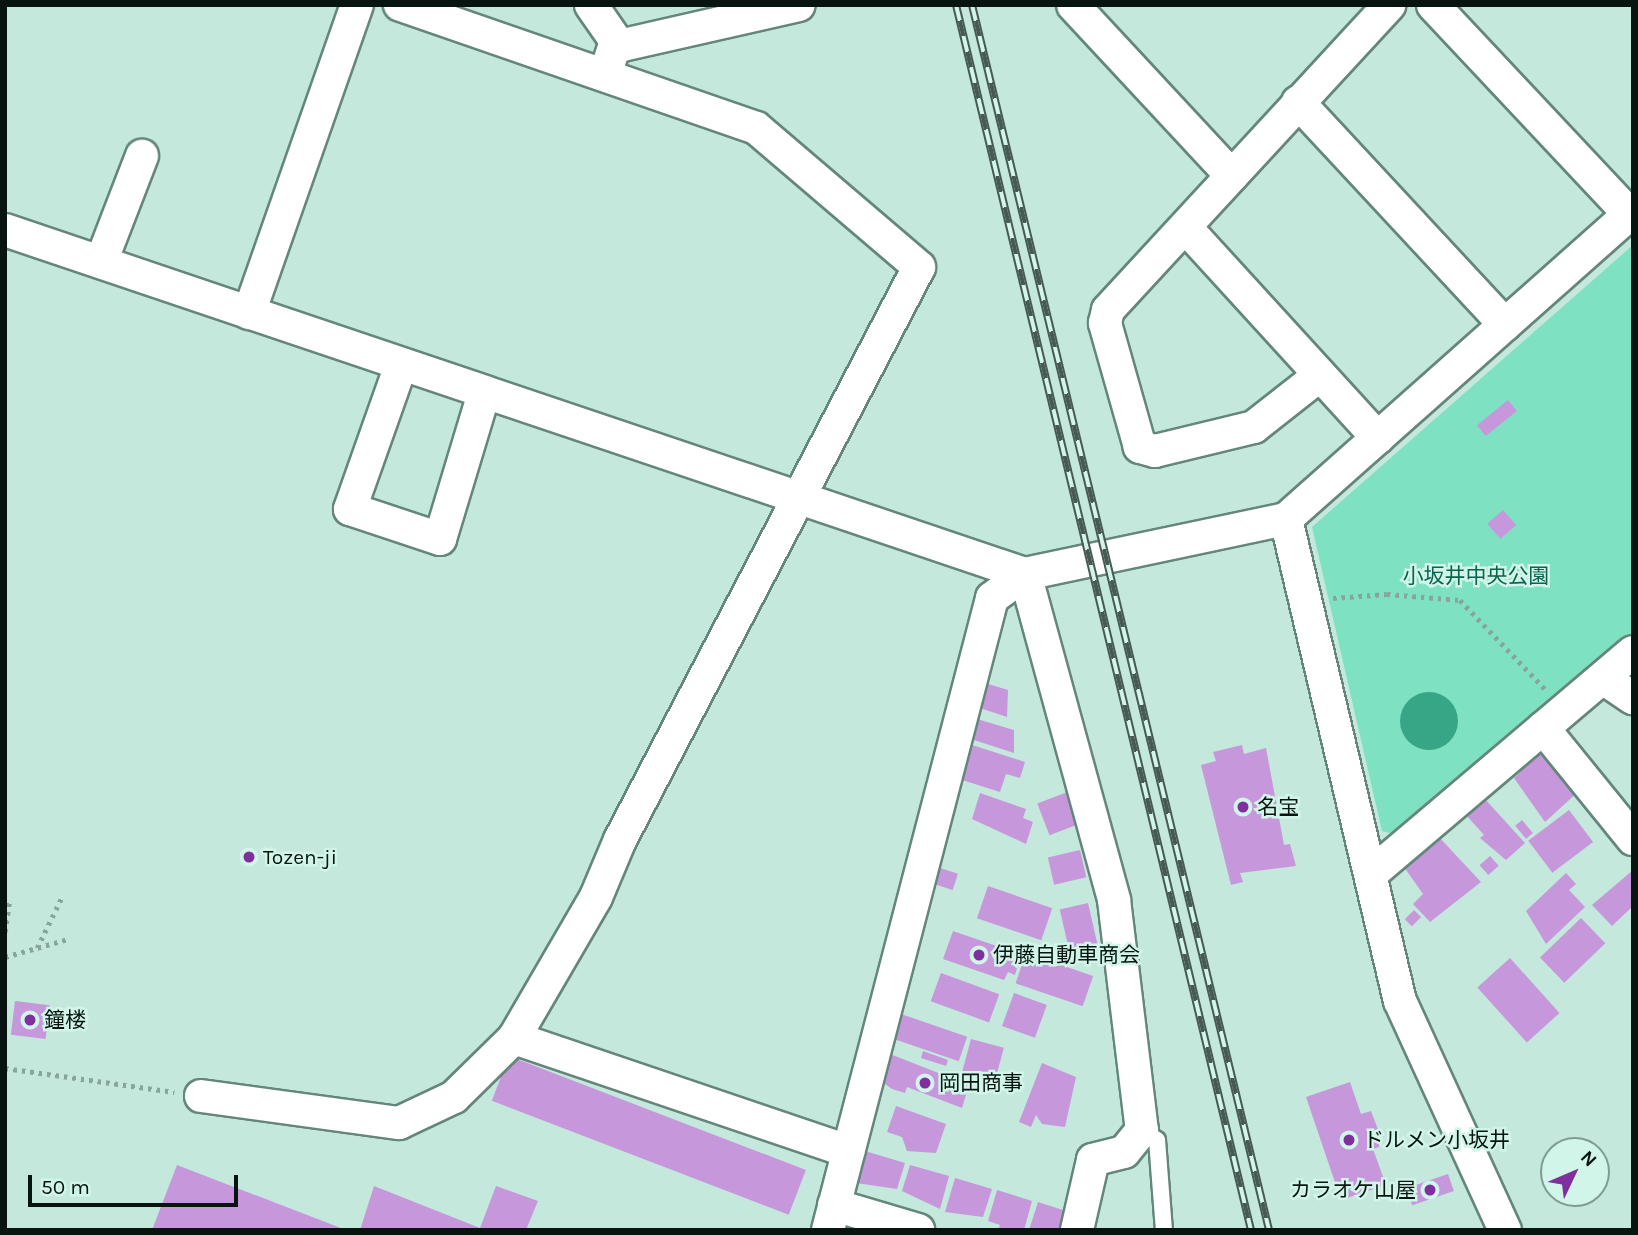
<!DOCTYPE html>
<meta charset="utf-8">
<style>
body{margin:0}
#map{position:relative;width:1638px;height:1235px;overflow:hidden;background:#c4e8db;font-family:Karla,"Noto Sans JP",sans-serif}
div>[style]{position:absolute}
.green>*{inset:0;background:#7ee1c1}
.water>*{inset:0;background:#36a687}
.round{border-radius:50%}
.building>*{inset:0;background:#c797dc;transform-origin:0 0}
.path>*{height:4.5px;margin-top:-2.25px;transform-origin:0;background:repeating-linear-gradient(90deg,#88a59b 0 3.5px,transparent 0 8.5px)}
.roads{filter:drop-shadow(2px 0 #65867a) drop-shadow(-2px 0 #65867a) drop-shadow(0 2px #65867a) drop-shadow(0 -2px #65867a)}
.lane>*{height:16px;margin:-8px;padding:0 8px;transform-origin:8px;border-radius:8px;background:#fff}
.street>*{height:32px;margin:-16px;padding:0 16px;transform-origin:16px;border-radius:16px;background:#fff}
.rail>*{height:8px;margin-top:-4px;transform-origin:0;background:repeating-linear-gradient(90deg,#d1f5e8 0 16px,#465a53 0 32px);box-sizing:border-box;border-block:2px solid #465a53}
.dots>*{width:19px;height:19px;translate:-50% -50%;box-sizing:border-box;border:4px solid #d1f5e8;border-radius:50%}
span{translate:-50% -50%;white-space:nowrap;text-align:center;line-height:1.15;-webkit-text-stroke:5px #d1f5e8;paint-order:stroke}
.park-label{font-size:21px;color:#09634e}
.poi-label{font-size:21px;color:#071410}
.left{translate:0 -50%;text-align:left}
.right{translate:-100% -50%;text-align:right}
.frame{position:absolute;inset:0;border:7px solid #071410;pointer-events:none}
.north{position:absolute;left:1540px;top:1137px;width:70px;height:70px;box-sizing:border-box;background:#d1f5e8;border:2px solid #809b92;border-radius:50%;rotate:46deg;font-size:19px;font-weight:700;line-height:28px;text-align:center;color:#071410}
.north::after{content:'';display:block;margin:auto;width:24px;height:32px;background:#802f9f;clip-path:polygon(50% 0,100% 100%,50% 72%,0 100%)}
.scale{position:absolute;left:28px;top:1175px;width:210px;height:32px;box-sizing:border-box;border:4px solid #071410;border-top:0;padding-left:9px;font-size:21px;line-height:24px;white-space:nowrap;color:#071410;-webkit-text-stroke:5px #d1f5e8;paint-order:stroke}
</style>
<div id="map">
<div class="green">
<i style="clip-path:polygon(1633px 245px,1633px 632px,1396px 835px,1382px 831px,1312px 527px)"></i>
</div>
<div class="water">
<i class="round" style="left:1400px;top:692px;width:58px;height:58px"></i>
</div>
<div class="building">
<i style="left:1508px;top:400px;width:14px;height:40px;rotate:51deg"></i>
<i style="left:1503px;top:510px;width:20px;height:21px;rotate:49deg"></i>
<i style="clip-path:polygon(985px 683px,1008px 690px,1007px 717px,980px 708px)"></i>
<i style="clip-path:polygon(977px 719px,1014px 730px,1014px 753px,971px 739px)"></i>
<i style="clip-path:polygon(969px 744px,1025px 762px,1020px 778px,1006px 774px,1000px 792px,959px 779px)"></i>
<i style="clip-path:polygon(1242px 745px,1244px 754px,1266px 748px,1284px 845px,1290px 844px,1296px 866px,1240px 873px,1243px 882px,1231px 885px,1201px 765px,1216px 761px,1213px 752px)"></i>
<i style="clip-path:polygon(1542px 751px,1579px 791px,1545px 822px,1514px 778px)"></i>
<i style="left:1070px;top:791px;width:34px;height:35px;rotate:69deg"></i>
<i style="clip-path:polygon(980px 793px,1026px 809px,1023px 818px,1033px 822px,1026px 844px,972px 819px)"></i>
<i style="clip-path:polygon(1484px 798px,1525px 843px,1506px 860px,1480px 838px,1484px 835px,1466px 815px)"></i>
<i style="left:1569px;top:810px;width:40px;height:51px;rotate:53deg"></i>
<i style="left:1522px;top:820px;width:17px;height:9px;rotate:50deg"></i>
<i style="clip-path:polygon(1438px 836px,1481px 882px,1430px 922px,1413px 904px,1423px 894px,1404px 867px)"></i>
<i style="left:1080px;top:850px;width:28px;height:33px;rotate:77deg"></i>
<i style="left:1490px;top:856px;width:13px;height:14px;rotate:48deg"></i>
<i style="left:937px;top:867px;width:22px;height:17px;rotate:18deg"></i>
<i style="clip-path:polygon(1633px 870px,1633px 906px,1612px 926px,1592px 905px)"></i>
<i style="clip-path:polygon(1566px 873px,1576px 884px,1569px 890px,1585px 907px,1546px 944px,1526px 911px)"></i>
<i style="left:988px;top:886px;width:68px;height:34px;rotate:19deg"></i>
<i style="left:1088px;top:903px;width:49px;height:29px;rotate:77deg"></i>
<i style="left:1414px;top:910px;width:10px;height:13px;rotate:45deg"></i>
<i style="left:1581px;top:918px;width:35px;height:57px;rotate:46deg"></i>
<i style="clip-path:polygon(953px 931px,1014px 952px,1012px 958px,1019px 961px,1015px 975px,1008px 972px,1004px 980px,943px 959px)"></i>
<i style="left:1026px;top:953px;width:71px;height:32px;rotate:19deg"></i>
<i style="left:1510px;top:958px;width:74px;height:44px;rotate:48deg"></i>
<i style="left:941px;top:973px;width:62px;height:30px;rotate:20deg"></i>
<i style="left:1014px;top:993px;width:35px;height:35px;rotate:20deg"></i>
<i style="left:15px;top:1001px;width:35px;height:34px;rotate:7deg"></i>
<i style="left:901px;top:1014px;width:70px;height:26px;rotate:19deg"></i>
<i style="left:971px;top:1039px;width:34px;height:36px;rotate:15deg"></i>
<i style="clip-path:polygon(923px 1051px,948px 1060px,946px 1066px,921px 1058px)"></i>
<i style="clip-path:polygon(890px 1054px,969px 1085px,962px 1108px,907px 1087px,905px 1093px,892px 1089px,881px 1081px)"></i>
<i style="left:509px;top:1056px;width:318px;height:48px;rotate:21deg"></i>
<i style="clip-path:polygon(1042px 1063px,1076px 1077px,1065px 1127px,1042px 1124px,1036px 1115px,1031px 1127px,1019px 1122px)"></i>
<i style="clip-path:polygon(1350px 1082px,1361px 1114px,1371px 1111px,1379px 1132px,1379px 1147px,1373px 1149px,1386px 1185px,1341px 1200px,1306px 1097px)"></i>
<i style="clip-path:polygon(896px 1106px,946px 1124px,936px 1153px,907px 1151px,902px 1137px,887px 1132px)"></i>
<i style="clip-path:polygon(865px 1151px,905px 1163px,897px 1189px,856px 1183px)"></i>
<i style="clip-path:polygon(177px 1165px,346px 1230px,152px 1230px)"></i>
<i style="clip-path:polygon(910px 1165px,949px 1176px,940px 1209px,902px 1191px)"></i>
<i style="left:1448px;top:1174px;width:18px;height:44px;rotate:71deg"></i>
<i style="clip-path:polygon(955px 1178px,992px 1189px,983px 1217px,945px 1212px)"></i>
<i style="clip-path:polygon(374px 1186px,480px 1228px,496px 1186px,538px 1201px,526px 1230px,360px 1230px)"></i>
<i style="clip-path:polygon(997px 1190px,1032px 1201px,1024px 1230px,998px 1230px,1000px 1225px,988px 1221px)"></i>
<i style="clip-path:polygon(1038px 1202px,1072px 1213px,1067px 1230px,1029px 1230px)"></i>
</div>
<div class="path">
<i style="left:1333px;top:598px;width:54px;rotate:-4.2deg"></i>
<i style="left:1387px;top:594px;width:73px;rotate:4.7deg"></i>
<i style="left:1460px;top:600px;width:123px;rotate:46.3deg"></i>
<i style="left:5px;top:932px;width:30px;rotate:-82deg"></i>
<i style="left:37px;top:948px;width:57px;rotate:-63.9deg"></i>
<i style="left:5px;top:957px;width:66px;rotate:-15.9deg"></i>
<i style="left:5px;top:1068px;width:171px;rotate:8.1deg"></i>
</div>
<div class="roads">
<div class="lane">
<i style="left:1142px;top:1130px;width:18px;rotate:34deg"></i>
<i style="left:1157px;top:1140px;width:90px;rotate:85.6deg"></i>
</div>
<div class="street">
<i style="left:591px;top:5px;width:44px;rotate:55.2deg"></i>
<i style="left:616px;top:41px;width:20px;rotate:108deg"></i>
<i style="left:1073px;top:5px;width:233px;rotate:47.1deg"></i>
<i style="left:1433px;top:5px;width:287px;rotate:46.8deg"></i>
<i style="left:616px;top:41px;width:8px;rotate:30deg"></i>
<i style="left:623px;top:45px;width:180px;rotate:-12.8deg"></i>
<i style="left:1298px;top:102px;width:304px;rotate:47.1deg"></i>
<i style="left:1187px;top:229px;width:283px;rotate:47.6deg"></i>
<i style="left:5px;top:230px;width:1076px;rotate:18.64deg"></i>
<i style="left:1025px;top:574px;width:338px;rotate:74.7deg"></i>
<i style="left:1114px;top:900px;width:232px;rotate:83.1deg"></i>
<i style="left:1142px;top:1130px;width:28px;rotate:129deg"></i>
<i style="left:1124px;top:1152px;width:32px;rotate:166deg"></i>
<i style="left:1093px;top:1160px;width:72px;rotate:102.9deg"></i>
<i style="left:101px;top:262px;width:114px;rotate:-68.9deg"></i>
<i style="left:249px;top:313px;width:326px;rotate:-70.7deg"></i>
<i style="left:401px;top:365px;width:153px;rotate:109.5deg"></i>
<i style="left:350px;top:509px;width:95px;rotate:18.4deg"></i>
<i style="left:440px;top:539px;width:152px;rotate:-73.2deg"></i>
<i style="left:1320px;top:375px;width:84px;rotate:141.8deg"></i>
<i style="left:1254px;top:427px;width:102px;rotate:166.4deg"></i>
<i style="left:1155px;top:451px;width:16px;rotate:-165deg"></i>
<i style="left:1140px;top:447px;width:129px;rotate:-105.8deg"></i>
<i style="left:1105px;top:323px;width:13px;rotate:-77deg"></i>
<i style="left:1108px;top:310px;width:415px;rotate:-47.3deg"></i>
<i style="left:1286px;top:519px;width:495px;rotate:76.7deg"></i>
<i style="left:1400px;top:1001px;width:252px;rotate:65.4deg"></i>
<i style="left:1603px;top:678px;width:36px;rotate:34deg"></i>
<i style="left:1543px;top:728px;width:143px;rotate:51deg"></i>
<i style="left:1371px;top:874px;width:343px;rotate:-40.3deg"></i>
<i style="left:514px;top:1038px;width:353px;rotate:18.7deg"></i>
<i style="left:201px;top:1096px;width:200px;rotate:7.8deg"></i>
<i style="left:399px;top:1123px;width:61px;rotate:-25.3deg"></i>
<i style="left:454px;top:1097px;width:84px;rotate:-44.5deg"></i>
<i style="left:514px;top:1038px;width:163px;rotate:-59.8deg"></i>
<i style="left:596px;top:897px;width:62px;rotate:-67.2deg"></i>
<i style="left:620px;top:840px;width:646px;rotate:-62.44deg"></i>
<i style="left:919px;top:267px;width:214px;rotate:-139.5deg"></i>
<i style="left:756px;top:128px;width:377px;rotate:-160.9deg"></i>
<i style="left:834px;top:1205px;width:88px;rotate:16.6deg"></i>
<i style="left:828px;top:1230px;width:653px;rotate:-75.45deg"></i>
<i style="left:992px;top:598px;width:41px;rotate:-36deg"></i>
<i style="left:1025px;top:574px;width:267px;rotate:-11.9deg"></i>
<i style="left:1286px;top:519px;width:464px;rotate:-41.6deg"></i>
</div>
</div>
<div class="rail">
<i style="left:956px;top:5px;width:1260px;rotate:76.46deg"></i>
<i style="left:972px;top:5px;width:1260px;rotate:76.37deg"></i>
</div>
<div class="dots">
<i style="left:1243px;top:807px;background:#802f9f"></i>
<i style="left:249px;top:857px;background:#802f9f"></i>
<i style="left:979px;top:955px;background:#802f9f"></i>
<i style="left:30px;top:1020px;background:#802f9f"></i>
<i style="left:925px;top:1083px;background:#802f9f"></i>
<i style="left:1349px;top:1140px;background:#802f9f"></i>
<i style="left:1430px;top:1190px;background:#802f9f"></i>
</div>
<div class="park-label">
<span style="left:1476px;top:576px">小坂井中央公園</span>
</div>
<div class="poi-label">
<span class="left" style="left:1257px;top:807px">名宝</span>
<span class="left" style="left:263px;top:857px">Tozen-ji</span>
<span class="left" style="left:993px;top:955px">伊藤自動車商会</span>
<span class="left" style="left:44px;top:1020px">鐘楼</span>
<span class="left" style="left:939px;top:1083px">岡田商事</span>
<span class="left" style="left:1363px;top:1140px">ドルメン小坂井</span>
<span class="right" style="left:1416px;top:1190px">カラオケ山屋</span>
</div>
<div class="frame"></div>
<div class="north">N</div>
<div class="scale">50 m</div>
</div>
